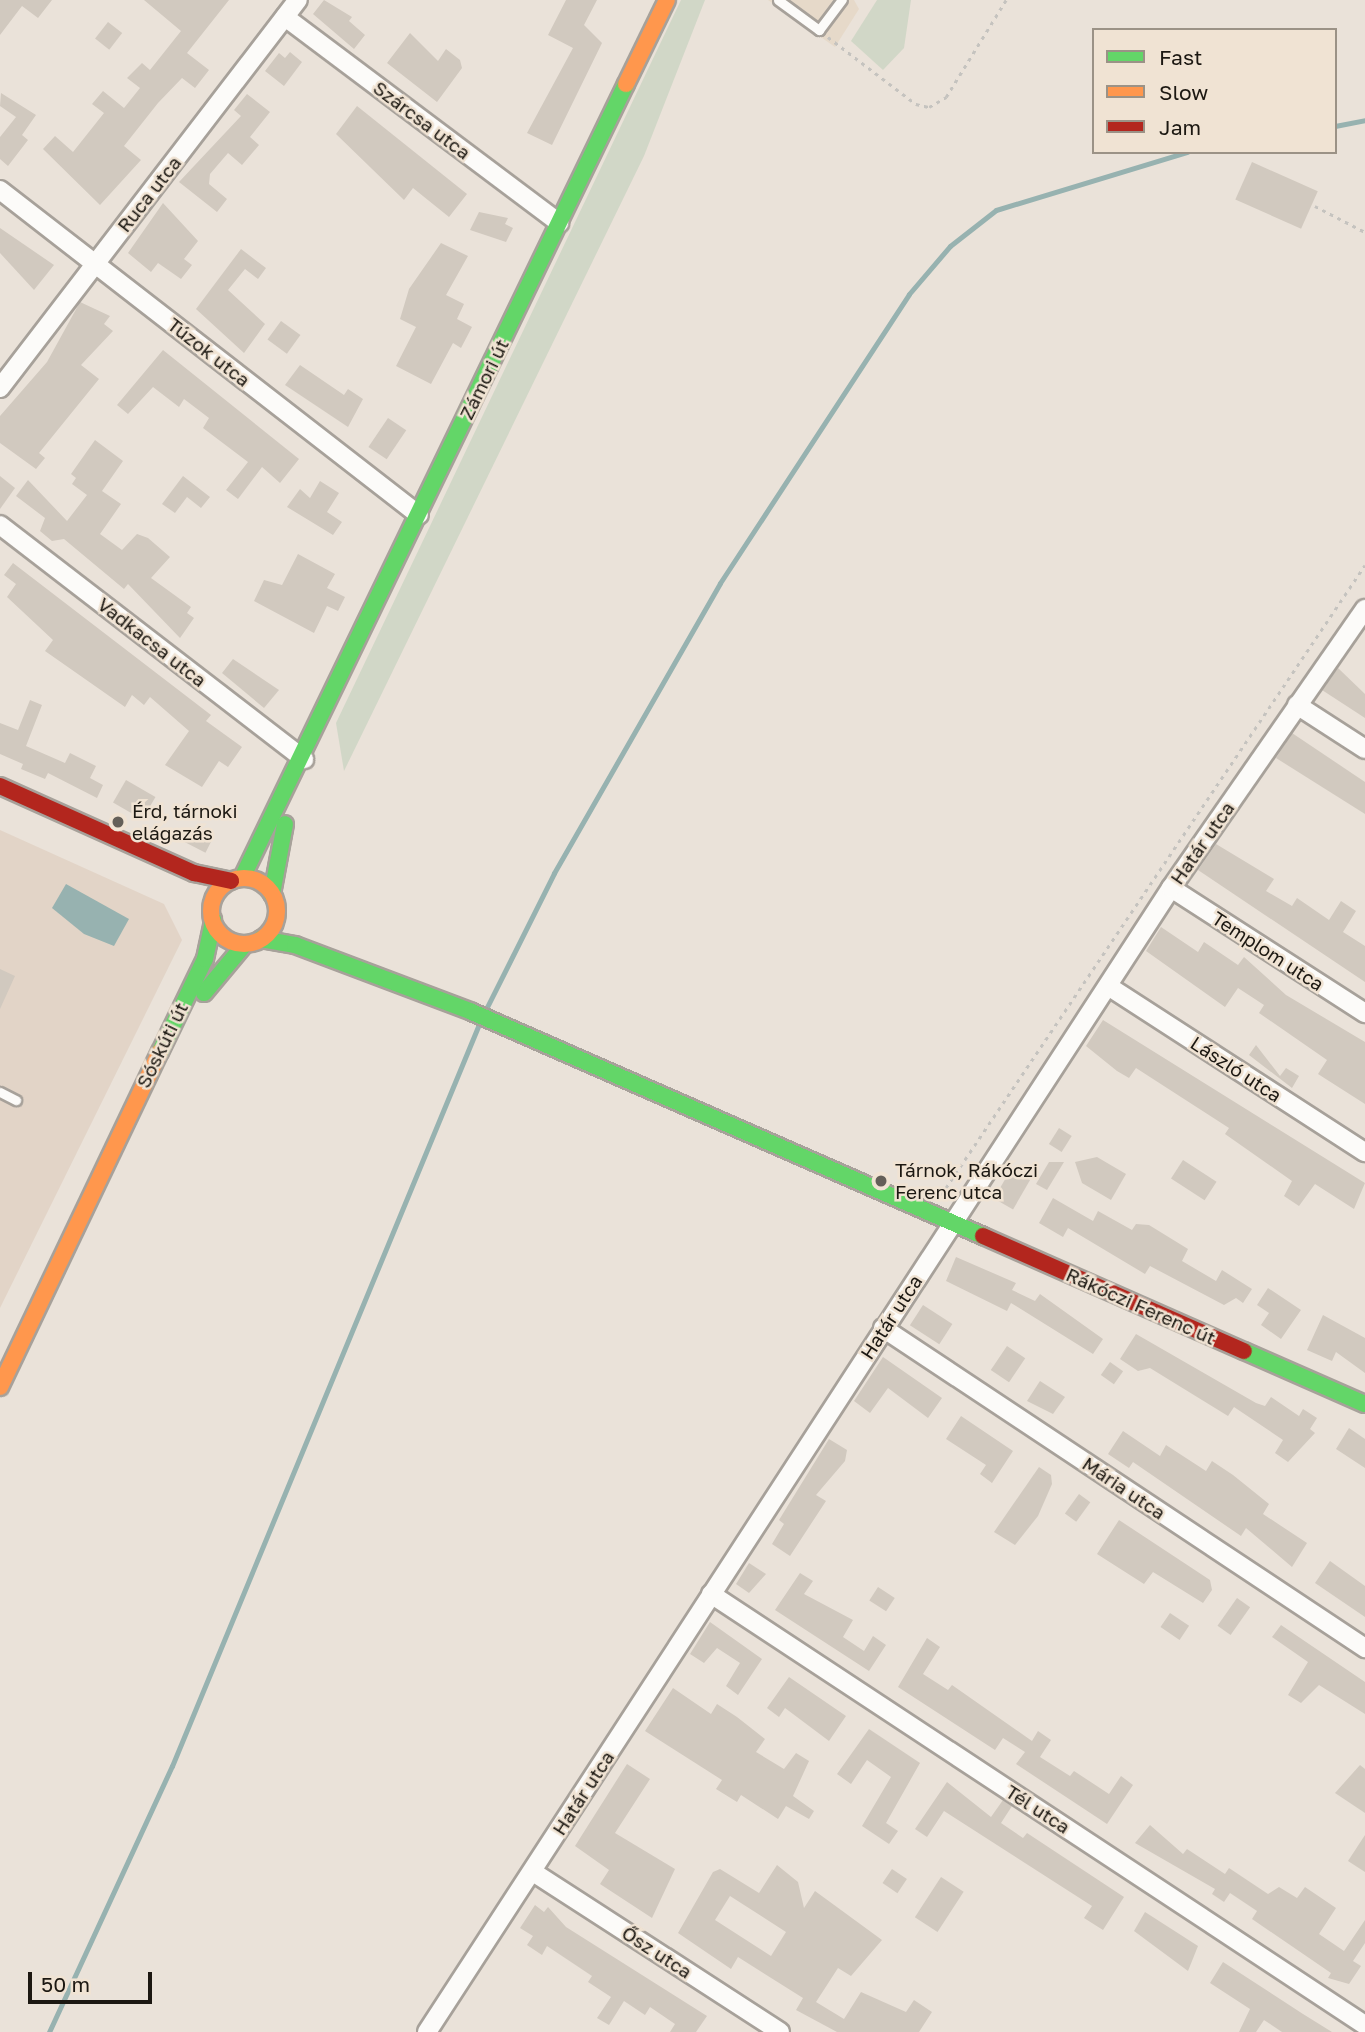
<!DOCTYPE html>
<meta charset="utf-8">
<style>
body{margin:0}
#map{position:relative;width:1365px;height:2032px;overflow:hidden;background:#eae2d9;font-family:"Golos Text",sans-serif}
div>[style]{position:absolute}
.built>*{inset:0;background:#e6d9c9}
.industrial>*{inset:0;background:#e2d4c7}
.green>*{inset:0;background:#d1d7c7}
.water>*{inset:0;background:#97b2b0}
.stream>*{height:5px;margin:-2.5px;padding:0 2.5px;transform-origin:2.5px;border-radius:2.5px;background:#97b2b0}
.building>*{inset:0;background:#d1c9bf;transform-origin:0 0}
.path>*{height:2.5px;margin-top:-1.25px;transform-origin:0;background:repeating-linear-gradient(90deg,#c5c3bf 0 3.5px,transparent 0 8.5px)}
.roads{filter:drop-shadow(2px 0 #a7a19a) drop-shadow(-2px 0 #a7a19a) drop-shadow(0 2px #a7a19a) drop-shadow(0 -2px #a7a19a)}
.lane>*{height:9px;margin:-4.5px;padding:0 4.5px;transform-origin:4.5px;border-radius:4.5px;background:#fcfbf9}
.street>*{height:18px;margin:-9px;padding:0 9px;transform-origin:9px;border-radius:9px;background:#fcfbf9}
.fast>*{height:16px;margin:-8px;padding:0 8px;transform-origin:8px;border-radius:8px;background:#63d668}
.slow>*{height:16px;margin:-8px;padding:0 8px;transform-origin:8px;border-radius:8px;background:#ff974d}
.slow>.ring{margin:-8px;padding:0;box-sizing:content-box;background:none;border:16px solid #ff974d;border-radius:50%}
.jam>*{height:16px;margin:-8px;padding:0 8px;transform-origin:8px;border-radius:8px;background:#b3261e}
.dots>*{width:19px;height:19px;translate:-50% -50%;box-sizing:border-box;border:4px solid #f0e3d3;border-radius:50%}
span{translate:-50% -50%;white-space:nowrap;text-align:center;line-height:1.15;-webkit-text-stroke:5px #f0e3d3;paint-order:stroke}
.street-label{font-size:19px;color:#1c1812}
.poi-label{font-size:19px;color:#1c1812}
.left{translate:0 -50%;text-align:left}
.legend{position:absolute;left:1092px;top:28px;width:245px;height:126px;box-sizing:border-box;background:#f0e3d3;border:2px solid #9b9286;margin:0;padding:9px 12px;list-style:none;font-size:21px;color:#1c1812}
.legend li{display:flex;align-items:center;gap:14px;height:35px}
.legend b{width:35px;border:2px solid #9b9286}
.scale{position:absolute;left:28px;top:1972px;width:124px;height:32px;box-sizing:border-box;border:4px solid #1c1812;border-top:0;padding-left:9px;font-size:21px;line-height:24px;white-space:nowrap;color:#1c1812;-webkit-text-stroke:5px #f0e3d3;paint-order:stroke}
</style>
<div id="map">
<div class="built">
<i style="clip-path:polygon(768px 0,854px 0,859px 9px,835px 47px)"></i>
</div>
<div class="industrial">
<i style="clip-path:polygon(0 830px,164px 904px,182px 940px,0 1308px)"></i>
</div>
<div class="green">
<i style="clip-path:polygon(681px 0,705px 0,644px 156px,344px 771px,336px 723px)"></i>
<i style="clip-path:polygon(877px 0,911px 0,904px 48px,883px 70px,851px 41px)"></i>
</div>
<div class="water">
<i style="clip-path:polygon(66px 884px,129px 919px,114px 946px,84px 934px,52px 908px)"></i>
</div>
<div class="stream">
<i style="left:1335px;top:126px;width:31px;rotate:-11deg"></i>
<i style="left:486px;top:1009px;width:152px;rotate:-63.4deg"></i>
<i style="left:554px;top:873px;width:334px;rotate:-60.2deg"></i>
<i style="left:720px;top:583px;width:345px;rotate:-56.8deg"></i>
<i style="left:909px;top:294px;width:63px;rotate:-49.5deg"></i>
<i style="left:950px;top:246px;width:58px;rotate:-38deg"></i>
<i style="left:996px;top:210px;width:200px;rotate:-16.9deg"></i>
<i style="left:49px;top:2032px;width:293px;rotate:-65.2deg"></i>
<i style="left:172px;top:1766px;width:803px;rotate:-67.52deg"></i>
</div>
<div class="building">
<i style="clip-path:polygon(0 0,52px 0,38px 18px,22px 6px,0 35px)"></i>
<i style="clip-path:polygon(144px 0,229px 0,187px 53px,209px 70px,195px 88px,182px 78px,158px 103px,124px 146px,141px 160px,100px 205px,43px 149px,55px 136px,73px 152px,104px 113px,92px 104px,103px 91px,124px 108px,140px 88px,127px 78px,142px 63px,150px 70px,181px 31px)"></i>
<i style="clip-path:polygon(324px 0,352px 17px,349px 21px,365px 35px,354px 49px,313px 14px)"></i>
<i style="clip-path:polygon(566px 0,597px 0,584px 25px,602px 43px,552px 145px,527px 133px,573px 48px,548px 35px)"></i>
<i style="left:108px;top:22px;width:18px;height:21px;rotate:38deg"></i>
<i style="clip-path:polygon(410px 33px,438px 61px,446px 49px,460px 60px,462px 68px,437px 102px,387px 63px)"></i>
<i style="clip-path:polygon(290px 52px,302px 62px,284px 86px,265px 71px,279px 53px,285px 58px)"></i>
<i style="clip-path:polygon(1px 93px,36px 115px,22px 135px,28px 140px,8px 166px,0 159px,0 137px,16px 117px,0 106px)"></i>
<i style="clip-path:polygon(247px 94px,270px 112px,250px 137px,259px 145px,242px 165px,228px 153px,210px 174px,209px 184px,227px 199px,217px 212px,179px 182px,241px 116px,234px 110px)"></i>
<i style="clip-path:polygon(357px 106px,467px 194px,449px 217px,413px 188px,404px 200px,336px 134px)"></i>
<i style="left:1252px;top:162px;width:72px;height:41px;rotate:24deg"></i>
<i style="clip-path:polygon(163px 203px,198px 241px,184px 259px,192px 265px,181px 279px,158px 263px,151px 272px,128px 253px)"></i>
<i style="clip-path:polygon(479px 212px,508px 218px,505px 224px,513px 228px,506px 242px,470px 230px)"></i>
<i style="clip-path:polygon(0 228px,54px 265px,34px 290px,0 253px)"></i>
<i style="clip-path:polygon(441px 243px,468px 256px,446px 295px,464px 304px,457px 319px,472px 327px,461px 348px,453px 343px,431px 384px,396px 366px,416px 327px,400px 319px,409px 289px)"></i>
<i style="clip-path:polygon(241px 249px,266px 268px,258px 279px,245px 269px,228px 290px,265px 324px,244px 353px,196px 309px)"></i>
<i style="clip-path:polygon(80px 302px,110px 316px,104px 324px,113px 331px,81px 365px,99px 379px,39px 453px,45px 458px,36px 469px,0 443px,0 416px,47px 362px)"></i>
<i style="left:281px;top:321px;width:24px;height:23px;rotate:36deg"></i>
<i style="clip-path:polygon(163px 350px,299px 459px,280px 483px,262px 467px,238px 499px,226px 490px,248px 462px,203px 428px,209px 418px,184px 399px,179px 407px,153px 387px,128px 414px,117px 405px)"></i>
<i style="clip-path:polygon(300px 365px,344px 395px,348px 389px,363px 399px,348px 427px,285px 385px)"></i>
<i style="left:388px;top:418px;width:22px;height:35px;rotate:34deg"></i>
<i style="clip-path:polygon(95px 440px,123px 461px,102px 491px,121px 504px,100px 534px,122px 550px,137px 534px,148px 538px,170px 557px,151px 578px,191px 607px,187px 613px,194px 618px,180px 638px,128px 584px,124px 589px,64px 539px,52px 541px,40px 531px,45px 518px,16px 496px,28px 480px,67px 521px,87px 495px,72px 484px,76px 478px,71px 474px)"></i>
<i style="clip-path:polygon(0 476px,15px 488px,0 509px)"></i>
<i style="clip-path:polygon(183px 476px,210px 497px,201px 508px,187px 497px,175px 513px,162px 504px)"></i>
<i style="clip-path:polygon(320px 481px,339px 493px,327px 512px,342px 522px,333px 535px,287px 507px,300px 489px,310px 498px)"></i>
<i style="clip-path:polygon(298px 554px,335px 574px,327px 588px,345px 597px,338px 611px,327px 606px,314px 633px,254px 601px,264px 580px,282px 585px)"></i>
<i style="clip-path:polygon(13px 563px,211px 715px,206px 721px,242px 747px,228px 767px,219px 761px,202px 787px,165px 765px,189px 731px,150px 697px,144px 705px,132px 695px,125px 707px,45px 651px,53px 640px,7px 597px,16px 584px,4px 575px)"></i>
<i style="clip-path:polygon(233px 659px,279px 690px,264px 708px,222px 673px)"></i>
<i style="clip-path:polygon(1338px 668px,1365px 694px,1365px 718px,1322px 690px)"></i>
<i style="clip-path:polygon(30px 700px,42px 705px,26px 746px,65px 763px,70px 753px,96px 766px,90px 778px,103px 785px,97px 798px,48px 773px,45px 779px,21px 769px,23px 764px,0 754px,0 723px,18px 730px)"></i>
<i style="clip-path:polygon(1292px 733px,1365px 782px,1365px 814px,1276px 758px)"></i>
<i style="left:126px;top:780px;width:34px;height:26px;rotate:30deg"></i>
<i style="left:190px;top:828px;width:25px;height:15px;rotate:27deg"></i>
<i style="clip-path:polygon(1216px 844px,1274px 879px,1266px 891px,1292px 906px,1297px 898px,1329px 920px,1341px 901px,1356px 911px,1343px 932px,1365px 946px,1365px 982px,1198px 870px)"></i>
<i style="clip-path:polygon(1161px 927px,1198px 952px,1204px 942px,1238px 965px,1244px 957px,1286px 995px,1365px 1042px,1365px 1104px,1318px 1074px,1327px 1060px,1259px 1013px,1264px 1005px,1238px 988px,1225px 1007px,1146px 951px)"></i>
<i style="clip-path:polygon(0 969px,15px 976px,0 1009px)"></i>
<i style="clip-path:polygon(1103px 1020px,1365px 1183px,1354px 1209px,1315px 1184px,1299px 1206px,1284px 1196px,1292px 1181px,1225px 1134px,1229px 1128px,1136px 1068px,1129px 1078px,1117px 1071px,1086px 1046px)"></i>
<i style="clip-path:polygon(1256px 1045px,1280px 1076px,1286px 1068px,1299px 1076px,1292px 1088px,1249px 1055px)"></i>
<i style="left:1059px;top:1128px;width:15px;height:19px;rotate:32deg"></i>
<i style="clip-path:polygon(1097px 1157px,1126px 1174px,1111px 1200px,1082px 1183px,1075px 1162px)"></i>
<i style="left:1183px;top:1160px;width:40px;height:22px;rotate:33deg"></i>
<i style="clip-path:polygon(1049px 1162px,1064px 1162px,1047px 1190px,1036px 1184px)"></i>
<i style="left:1011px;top:1169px;width:22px;height:34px;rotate:30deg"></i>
<i style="clip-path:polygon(1053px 1198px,1093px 1221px,1098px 1211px,1132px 1230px,1136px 1224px,1149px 1225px,1188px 1249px,1182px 1261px,1216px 1281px,1222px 1270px,1252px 1289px,1243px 1303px,1236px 1298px,1224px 1305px,1150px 1266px,1145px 1274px,1068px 1228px,1063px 1237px,1039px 1223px)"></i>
<i style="clip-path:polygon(956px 1257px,1016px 1283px,1012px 1290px,1035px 1301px,1040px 1294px,1103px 1339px,1093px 1354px,1011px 1303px,1007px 1311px,946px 1281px)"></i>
<i style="clip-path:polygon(1268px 1288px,1301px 1310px,1281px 1339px,1261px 1325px,1269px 1313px,1257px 1305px)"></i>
<i style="left:923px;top:1305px;width:35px;height:24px;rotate:33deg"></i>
<i style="clip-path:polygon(1323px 1315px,1365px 1338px,1365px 1373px,1336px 1352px,1332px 1361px,1307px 1350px)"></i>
<i style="clip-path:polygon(1136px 1334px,1256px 1403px,1265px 1406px,1271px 1397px,1299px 1416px,1303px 1409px,1317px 1418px,1310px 1429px,1315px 1433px,1288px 1462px,1275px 1453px,1283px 1440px,1234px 1407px,1228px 1416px,1150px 1368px,1138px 1371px,1120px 1359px)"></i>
<i style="left:1007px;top:1346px;width:22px;height:29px;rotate:34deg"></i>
<i style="clip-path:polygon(883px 1357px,942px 1398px,928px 1418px,888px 1388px,870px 1413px,854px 1401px)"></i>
<i style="left:1110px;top:1362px;width:16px;height:16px;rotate:35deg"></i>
<i style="clip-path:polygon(1040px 1381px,1065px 1397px,1053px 1414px,1027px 1401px)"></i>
<i style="clip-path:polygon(961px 1416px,1013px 1451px,992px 1483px,980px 1474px,986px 1465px,946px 1439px)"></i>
<i style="clip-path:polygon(1349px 1428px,1365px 1439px,1365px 1468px,1336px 1449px)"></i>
<i style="clip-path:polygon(1123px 1431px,1160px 1456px,1166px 1445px,1206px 1471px,1212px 1461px,1233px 1475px,1269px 1504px,1263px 1514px,1307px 1543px,1292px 1567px,1246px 1528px,1241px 1536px,1133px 1462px,1129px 1468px,1108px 1454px)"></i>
<i style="clip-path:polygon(829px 1439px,847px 1450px,845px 1461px,816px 1495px,826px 1501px,790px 1556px,772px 1544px,784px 1524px,779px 1520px)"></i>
<i style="clip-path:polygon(1039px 1467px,1051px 1475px,1052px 1484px,1038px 1516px,1015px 1545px,994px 1532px)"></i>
<i style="left:1079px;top:1494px;width:14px;height:24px;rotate:36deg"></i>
<i style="clip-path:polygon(1119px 1520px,1210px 1580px,1212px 1590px,1203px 1603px,1153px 1572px,1144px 1584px,1097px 1554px)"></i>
<i style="clip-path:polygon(1330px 1561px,1365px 1586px,1365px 1617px,1315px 1583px)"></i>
<i style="clip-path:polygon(749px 1563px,766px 1574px,749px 1593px,736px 1584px)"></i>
<i style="clip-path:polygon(800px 1573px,813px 1581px,804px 1594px,853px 1620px,843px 1637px,864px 1651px,873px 1636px,886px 1645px,869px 1671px,775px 1610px)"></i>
<i style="left:878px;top:1587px;width:20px;height:16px;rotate:33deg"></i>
<i style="left:1237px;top:1598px;width:16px;height:34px;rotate:35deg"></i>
<i style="left:1170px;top:1613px;width:23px;height:17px;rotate:34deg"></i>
<i style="clip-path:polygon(710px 1622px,762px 1659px,738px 1695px,726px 1686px,740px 1663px,717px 1648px,704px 1663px,690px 1654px)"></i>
<i style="clip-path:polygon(1281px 1625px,1365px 1682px,1365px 1714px,1319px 1685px,1301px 1703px,1288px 1695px,1308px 1662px,1272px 1637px)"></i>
<i style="clip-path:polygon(927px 1638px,940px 1647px,923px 1674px,948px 1690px,952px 1685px,1032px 1741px,1038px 1731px,1051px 1740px,1040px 1757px,1070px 1776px,1074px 1771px,1109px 1794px,1121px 1776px,1133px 1785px,1107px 1824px,1016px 1764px,1025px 1752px,1003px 1738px,995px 1750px,898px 1687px)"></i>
<i style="clip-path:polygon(789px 1677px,846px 1716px,829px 1741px,785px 1708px,779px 1717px,767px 1708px)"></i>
<i style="clip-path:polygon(673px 1688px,711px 1714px,717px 1704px,737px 1717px,765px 1739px,756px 1752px,784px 1769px,796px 1753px,809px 1761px,793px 1796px,814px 1811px,809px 1819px,786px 1806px,778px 1819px,741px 1795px,737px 1802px,716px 1789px,722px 1780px,645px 1731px)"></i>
<i style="clip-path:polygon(869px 1729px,920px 1763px,886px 1823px,898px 1831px,889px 1844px,862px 1826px,891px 1777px,867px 1760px,851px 1784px,837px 1774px)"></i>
<i style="clip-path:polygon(627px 1764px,650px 1779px,615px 1833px,675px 1869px,652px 1918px,600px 1884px,609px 1870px,575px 1846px)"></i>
<i style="clip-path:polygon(1360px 1765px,1365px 1769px,1365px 1813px,1335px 1793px)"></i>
<i style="clip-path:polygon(947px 1782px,991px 1817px,1003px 1800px,1012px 1806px,1001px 1823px,1023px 1838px,1027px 1833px,1124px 1897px,1103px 1930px,1084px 1918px,1092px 1906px,944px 1811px,927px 1837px,915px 1829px)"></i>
<i style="clip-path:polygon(1150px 1825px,1183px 1854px,1187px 1849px,1225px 1874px,1229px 1868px,1268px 1894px,1279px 1887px,1297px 1898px,1305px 1887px,1336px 1908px,1319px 1934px,1344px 1951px,1365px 1920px,1365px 1943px,1353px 1961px,1361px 1966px,1349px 1984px,1328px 1978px,1331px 1973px,1252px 1919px,1257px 1911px,1230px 1893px,1224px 1902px,1212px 1894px,1215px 1889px,1135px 1843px)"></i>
<i style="clip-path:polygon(1365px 1835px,1365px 1872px,1348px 1861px)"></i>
<i style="clip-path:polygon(evenodd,777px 1865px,798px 1882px,804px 1908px,815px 1891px,882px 1940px,851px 1976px,838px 1968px,816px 2002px,844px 2019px,861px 1992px,906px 2012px,914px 2000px,932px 2012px,919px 2032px,837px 2032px,796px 2010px,803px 1998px,738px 1957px,731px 1969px,678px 1933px,713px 1872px,720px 1869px,759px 1893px,777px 1865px,730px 1896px,786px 1932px,771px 1956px,715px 1920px,730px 1896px)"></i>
<i style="left:892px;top:1869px;width:18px;height:17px;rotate:34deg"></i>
<i style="left:941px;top:1877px;width:27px;height:48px;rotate:33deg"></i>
<i style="clip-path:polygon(535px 1905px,544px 1912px,548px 1907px,566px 1927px,707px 2016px,696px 2032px,670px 2032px,675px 2024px,650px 2007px,645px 2015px,624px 2001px,609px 2025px,597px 2018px,611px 1997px,588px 1982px,592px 1976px,547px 1946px,542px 1955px,527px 1945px,533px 1936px,520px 1928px)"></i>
<i style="clip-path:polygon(1145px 1912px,1198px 1946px,1188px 1971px,1134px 1931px)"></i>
<i style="clip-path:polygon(1223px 1962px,1303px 2014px,1332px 2032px,1282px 2032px,1264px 2020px,1256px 2032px,1239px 2032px,1250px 2009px,1210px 1983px)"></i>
</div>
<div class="path">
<i style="left:828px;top:37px;width:111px;rotate:37.3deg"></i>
<i style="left:916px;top:104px;width:13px;rotate:13deg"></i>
<i style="left:929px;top:107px;width:20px;rotate:-30deg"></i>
<i style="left:946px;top:97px;width:114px;rotate:-58.3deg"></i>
<i style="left:1315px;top:206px;width:56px;rotate:27.5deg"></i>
<i style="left:941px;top:1195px;width:759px;rotate:-56.06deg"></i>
</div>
<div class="roads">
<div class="lane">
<i style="left:778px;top:0;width:51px;rotate:36.2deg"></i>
<i style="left:819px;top:30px;width:38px;rotate:-53deg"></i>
<i style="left:0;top:1092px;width:18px;rotate:27deg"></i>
</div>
<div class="street">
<i style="left:285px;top:17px;width:343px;rotate:36.9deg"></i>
<i style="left:0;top:190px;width:530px;rotate:37.8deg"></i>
<i style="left:0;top:388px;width:489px;rotate:-52.5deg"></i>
<i style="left:0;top:525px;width:384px;rotate:37.6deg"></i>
<i style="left:1297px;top:705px;width:81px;rotate:32.9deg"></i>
<i style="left:1171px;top:888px;width:231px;rotate:32.8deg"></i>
<i style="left:1108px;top:986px;width:306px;rotate:32.9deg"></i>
<i style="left:883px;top:1328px;width:579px;rotate:33.58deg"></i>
<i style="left:711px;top:1594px;width:783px;rotate:33.39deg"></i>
<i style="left:533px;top:1872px;width:294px;rotate:32.9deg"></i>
<i style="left:427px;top:2032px;width:1365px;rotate:-56.96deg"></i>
<i style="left:1171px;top:888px;width:340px;rotate:-55.2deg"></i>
</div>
<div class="fast">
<i style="left:242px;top:878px;width:882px;rotate:-64.19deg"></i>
<i style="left:272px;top:894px;width:71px;rotate:-79.5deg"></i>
<i style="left:261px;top:939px;width:35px;rotate:10deg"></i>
<i style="left:295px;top:945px;width:189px;rotate:20.7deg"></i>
<i style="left:472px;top:1012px;width:558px;rotate:23.67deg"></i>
<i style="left:204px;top:993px;width:64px;rotate:-50.1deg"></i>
<i style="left:160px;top:1052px;width:103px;rotate:-64.2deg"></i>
<i style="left:205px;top:959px;width:40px;rotate:-78deg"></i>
<i style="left:1244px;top:1351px;width:132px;rotate:23.7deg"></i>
</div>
<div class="slow">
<i style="left:626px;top:84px;width:93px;rotate:-64deg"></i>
<i class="ring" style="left:211px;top:878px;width:50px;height:50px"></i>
<i style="left:0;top:1387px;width:371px;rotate:-64.5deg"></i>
</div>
<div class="jam">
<i style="left:0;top:786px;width:213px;rotate:24.2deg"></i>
<i style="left:194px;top:873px;width:38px;rotate:12deg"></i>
<i style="left:983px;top:1236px;width:285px;rotate:23.8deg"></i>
</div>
</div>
<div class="dots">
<i style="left:118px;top:822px;background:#645f58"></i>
<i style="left:881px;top:1181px;background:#645f58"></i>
</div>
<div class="street-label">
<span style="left:422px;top:120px;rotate:37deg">Szárcsa utca</span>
<span style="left:149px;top:194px;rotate:-52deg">Ruca utca</span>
<span style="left:209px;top:352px;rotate:38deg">Túzok utca</span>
<span style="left:484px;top:379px;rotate:-64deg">Zámori út</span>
<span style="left:152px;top:642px;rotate:38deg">Vadkacsa utca</span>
<span style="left:1202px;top:843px;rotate:-55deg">Határ utca</span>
<span style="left:1268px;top:951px;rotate:33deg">Templom utca</span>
<span style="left:162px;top:1045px;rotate:-64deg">Sóskúti út</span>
<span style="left:1236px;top:1069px;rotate:33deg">László utca</span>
<span style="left:1141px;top:1306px;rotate:24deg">Rákóczi Ferenc út</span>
<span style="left:891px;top:1317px;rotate:-57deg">Határ utca</span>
<span style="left:1124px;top:1488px;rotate:34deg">Mária utca</span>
<span style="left:583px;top:1793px;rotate:-57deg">Határ utca</span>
<span style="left:1038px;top:1809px;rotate:33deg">Tél utca</span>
<span style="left:657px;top:1952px;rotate:33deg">Ősz utca</span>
</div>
<div class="poi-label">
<span class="left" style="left:132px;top:822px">Érd, tárnoki<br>elágazás</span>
<span class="left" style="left:895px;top:1181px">Tárnok, Rákóczi<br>Ferenc utca</span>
</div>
<ul class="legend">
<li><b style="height:9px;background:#63d668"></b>Fast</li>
<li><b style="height:9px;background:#ff974d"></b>Slow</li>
<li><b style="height:9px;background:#b3261e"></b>Jam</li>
</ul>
<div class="scale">50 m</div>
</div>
